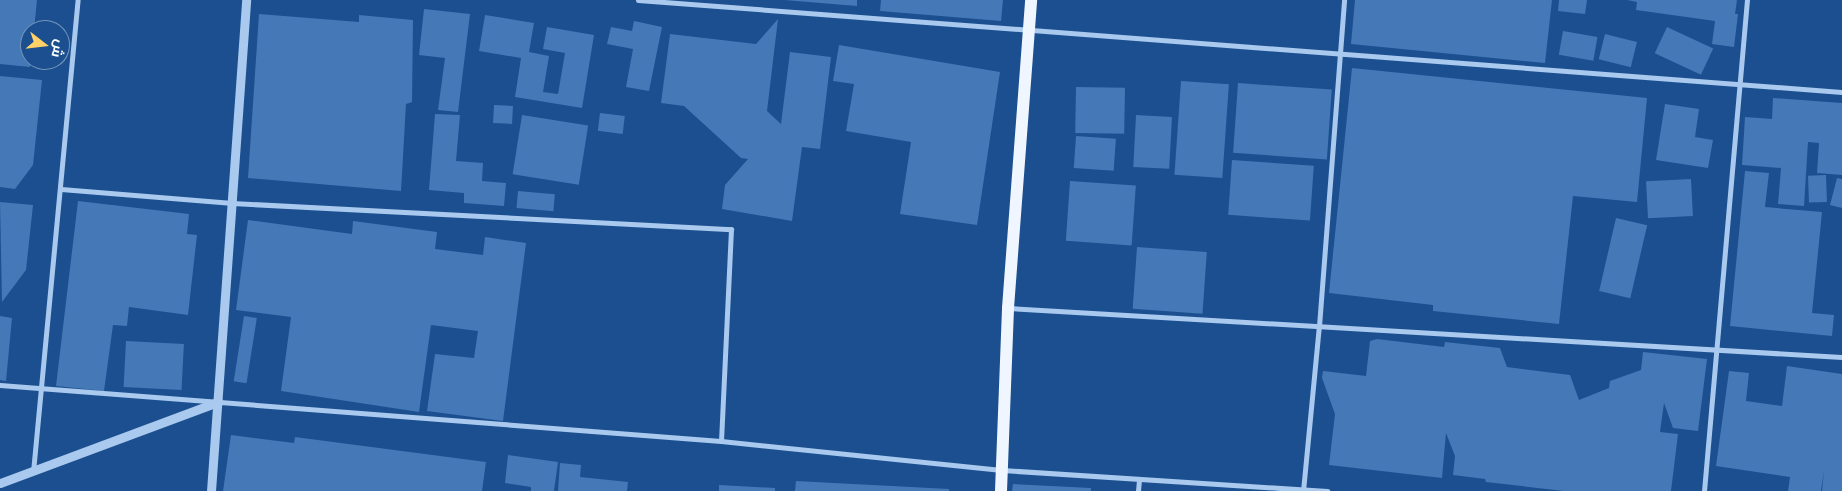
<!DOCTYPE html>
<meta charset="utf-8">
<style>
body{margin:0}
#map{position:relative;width:1842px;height:491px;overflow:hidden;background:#1b4f8f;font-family:"Golos Text",Cairo,sans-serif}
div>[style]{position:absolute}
.building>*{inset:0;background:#4478b7;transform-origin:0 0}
.minor>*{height:5px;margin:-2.5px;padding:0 2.5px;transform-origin:2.5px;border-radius:2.5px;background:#a9c9ee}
.tertiary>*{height:9px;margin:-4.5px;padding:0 4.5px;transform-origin:4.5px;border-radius:4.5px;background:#a9c9ee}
.primary>*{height:12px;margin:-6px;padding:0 6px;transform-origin:6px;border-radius:6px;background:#f0f6ff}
span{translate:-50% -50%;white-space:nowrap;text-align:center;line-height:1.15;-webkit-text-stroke:5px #1b4f8f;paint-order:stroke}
.north{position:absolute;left:20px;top:20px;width:50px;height:50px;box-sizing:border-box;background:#1b4f8f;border:1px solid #7695bc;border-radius:50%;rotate:106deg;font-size:14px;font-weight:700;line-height:20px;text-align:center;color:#fff}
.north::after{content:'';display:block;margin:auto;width:18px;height:22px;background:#ffd166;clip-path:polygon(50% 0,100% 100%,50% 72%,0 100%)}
</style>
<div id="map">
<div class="building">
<i style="clip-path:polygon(0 0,37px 0,34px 30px,30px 30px,30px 67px,0 64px)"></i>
<i style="clip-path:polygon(784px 0,857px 0,857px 6px)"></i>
<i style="clip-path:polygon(881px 0,1003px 0,1001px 21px,880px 11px)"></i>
<i style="clip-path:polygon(1355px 0,1552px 0,1545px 63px,1351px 44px)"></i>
<i style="clip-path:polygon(1559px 0,1587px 0,1585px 14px,1558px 11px)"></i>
<i style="clip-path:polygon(1627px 0,1737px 0,1735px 14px,1738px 14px,1734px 47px,1712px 44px,1715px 21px,1636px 10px,1637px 2px)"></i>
<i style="clip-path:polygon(424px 9px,470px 14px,458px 112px,438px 110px,445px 58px,419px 55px)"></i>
<i style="clip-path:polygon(259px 14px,359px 22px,359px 15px,413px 20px,412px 102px,406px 104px,401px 191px,248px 178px)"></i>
<i style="clip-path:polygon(485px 15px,534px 23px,529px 52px,549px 56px,543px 92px,558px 94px,565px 53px,543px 49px,547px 27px,594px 35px,582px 108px,515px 97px,521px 58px,479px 51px)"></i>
<i style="clip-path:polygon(778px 19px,767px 111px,781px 124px,790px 52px,831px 57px,820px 149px,802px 147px,792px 221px,722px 209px,725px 185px,748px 159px,741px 158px,684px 106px,661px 103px,670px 34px,756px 44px)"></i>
<i style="clip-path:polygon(634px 21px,662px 27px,649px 91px,626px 87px,633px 49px,607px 44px,611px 27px,632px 31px)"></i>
<i style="left:1667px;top:27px;width:51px;height:29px;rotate:25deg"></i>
<i style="left:1563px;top:31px;width:35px;height:24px;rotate:10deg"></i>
<i style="left:1605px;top:34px;width:33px;height:26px;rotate:14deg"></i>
<i style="clip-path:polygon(839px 45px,1000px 72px,977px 225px,900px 214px,911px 142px,846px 131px,854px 84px,833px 81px)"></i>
<i style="clip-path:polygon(1352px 68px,1647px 98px,1637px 202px,1573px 196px,1559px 324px,1433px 311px,1433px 305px,1329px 293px)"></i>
<i style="clip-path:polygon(0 76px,42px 80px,33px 165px,15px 189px,0 187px)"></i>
<i style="left:1181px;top:81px;width:48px;height:94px;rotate:4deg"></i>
<i style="left:1238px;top:83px;width:94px;height:70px;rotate:4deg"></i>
<i style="left:1076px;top:87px;width:49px;height:46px;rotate:1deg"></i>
<i style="clip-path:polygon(1773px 98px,1842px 103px,1842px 175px,1817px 173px,1819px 143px,1808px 142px,1804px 206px,1778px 204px,1781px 168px,1742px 165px,1745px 117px,1772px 119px)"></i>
<i style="clip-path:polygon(1665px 104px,1699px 109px,1695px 137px,1713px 140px,1708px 168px,1656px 160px)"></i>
<i style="left:494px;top:105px;width:19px;height:18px;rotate:3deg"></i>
<i style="left:600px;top:113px;width:25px;height:18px;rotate:7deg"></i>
<i style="clip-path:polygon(435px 114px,460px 115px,456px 161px,483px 163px,482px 181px,506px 183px,504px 206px,464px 203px,464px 193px,429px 190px)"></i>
<i style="left:522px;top:115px;width:67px;height:60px;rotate:9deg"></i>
<i style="left:1136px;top:115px;width:36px;height:52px;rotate:3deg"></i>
<i style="left:1076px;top:136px;width:40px;height:32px;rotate:4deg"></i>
<i style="left:1232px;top:160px;width:82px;height:55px;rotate:4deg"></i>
<i style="clip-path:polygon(1745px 171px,1769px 173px,1765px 207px,1822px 212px,1812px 313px,1834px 315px,1832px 336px,1730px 326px)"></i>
<i style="left:1826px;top:175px;width:27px;height:18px;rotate:88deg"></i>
<i style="clip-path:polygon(1837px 178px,1842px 179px,1842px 208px,1830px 205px)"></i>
<i style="left:1691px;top:179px;width:37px;height:45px;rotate:87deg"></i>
<i style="left:1070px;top:181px;width:66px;height:60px;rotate:4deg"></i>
<i style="left:518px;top:191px;width:37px;height:17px;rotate:5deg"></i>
<i style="clip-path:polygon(78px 201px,189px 214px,187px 234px,197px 235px,188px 315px,129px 307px,127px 326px,113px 325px,104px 391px,56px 386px)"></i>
<i style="clip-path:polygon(0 202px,33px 205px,26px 270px,2px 302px)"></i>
<i style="left:1616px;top:218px;width:32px;height:75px;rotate:13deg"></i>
<i style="clip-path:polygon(248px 220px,352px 234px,353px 221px,437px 232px,435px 249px,483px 255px,485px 237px,526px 243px,503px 421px,427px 411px,435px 354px,474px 358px,478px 331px,431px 325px,419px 412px,281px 391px,291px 317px,236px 310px)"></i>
<i style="left:1137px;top:247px;width:70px;height:62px;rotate:4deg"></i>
<i style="clip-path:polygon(0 316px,12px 318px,6px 381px,0 380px)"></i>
<i style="left:244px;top:316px;width:13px;height:66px;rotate:9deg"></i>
<i style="clip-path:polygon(1377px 339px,1444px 347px,1445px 342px,1500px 348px,1507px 367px,1570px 375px,1579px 400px,1609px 388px,1610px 381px,1641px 370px,1643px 352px,1707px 359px,1698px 431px,1673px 428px,1664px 403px,1660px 432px,1678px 434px,1671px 491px,1564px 491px,1486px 482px,1485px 479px,1453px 475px,1455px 456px,1446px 433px,1442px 478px,1329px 465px,1335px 414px,1322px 378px,1323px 371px,1366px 376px,1370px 341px)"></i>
<i style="left:126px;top:341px;width:58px;height:46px;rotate:3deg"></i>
<i style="clip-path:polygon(1787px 366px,1842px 374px,1842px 491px,1822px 491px,1824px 470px,1821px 491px,1788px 491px,1790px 477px,1716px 466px,1729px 371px,1749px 373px,1746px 401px,1782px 406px)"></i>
<i style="clip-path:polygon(231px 435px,294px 443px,295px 437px,486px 462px,482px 491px,223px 491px)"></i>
<i style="clip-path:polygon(508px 455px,558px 462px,554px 491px,531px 491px,531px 487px,505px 483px)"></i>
<i style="clip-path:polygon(560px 463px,581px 465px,580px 477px,628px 482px,627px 491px,558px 491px)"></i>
<i style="clip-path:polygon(796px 481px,949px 489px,949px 491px,795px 491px)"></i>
<i style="clip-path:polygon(1013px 484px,1091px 488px,1091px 491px,1012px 491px)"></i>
<i style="clip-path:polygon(719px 485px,775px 488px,775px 491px,719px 491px)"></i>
</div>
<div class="minor">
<i style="left:638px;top:0;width:1208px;rotate:4.37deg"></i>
<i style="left:61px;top:189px;width:172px;rotate:4.7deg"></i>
<i style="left:232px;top:203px;width:500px;rotate:3deg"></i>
<i style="left:731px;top:229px;width:212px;rotate:92.7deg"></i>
<i style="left:1009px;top:308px;width:834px;rotate:3.37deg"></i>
<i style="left:0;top:385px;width:723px;rotate:4.44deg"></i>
<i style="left:721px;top:441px;width:282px;rotate:5.9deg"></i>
<i style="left:1002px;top:470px;width:326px;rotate:3.7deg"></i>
<i style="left:33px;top:472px;width:474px;rotate:-84.6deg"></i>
<i style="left:1138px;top:491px;width:12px;rotate:-85deg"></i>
<i style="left:1303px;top:491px;width:166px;rotate:-84.5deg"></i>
<i style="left:1319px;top:326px;width:327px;rotate:-85.6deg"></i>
<i style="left:1704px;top:491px;width:493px;rotate:-85deg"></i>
</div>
<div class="tertiary">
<i style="left:0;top:483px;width:233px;rotate:-20.4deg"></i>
<i style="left:211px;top:491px;width:492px;rotate:-85.9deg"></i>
</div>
<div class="primary">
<i style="left:1001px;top:491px;width:183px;rotate:-87.8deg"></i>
<i style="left:1008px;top:308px;width:309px;rotate:-85.7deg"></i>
</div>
<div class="north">ش</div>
</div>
